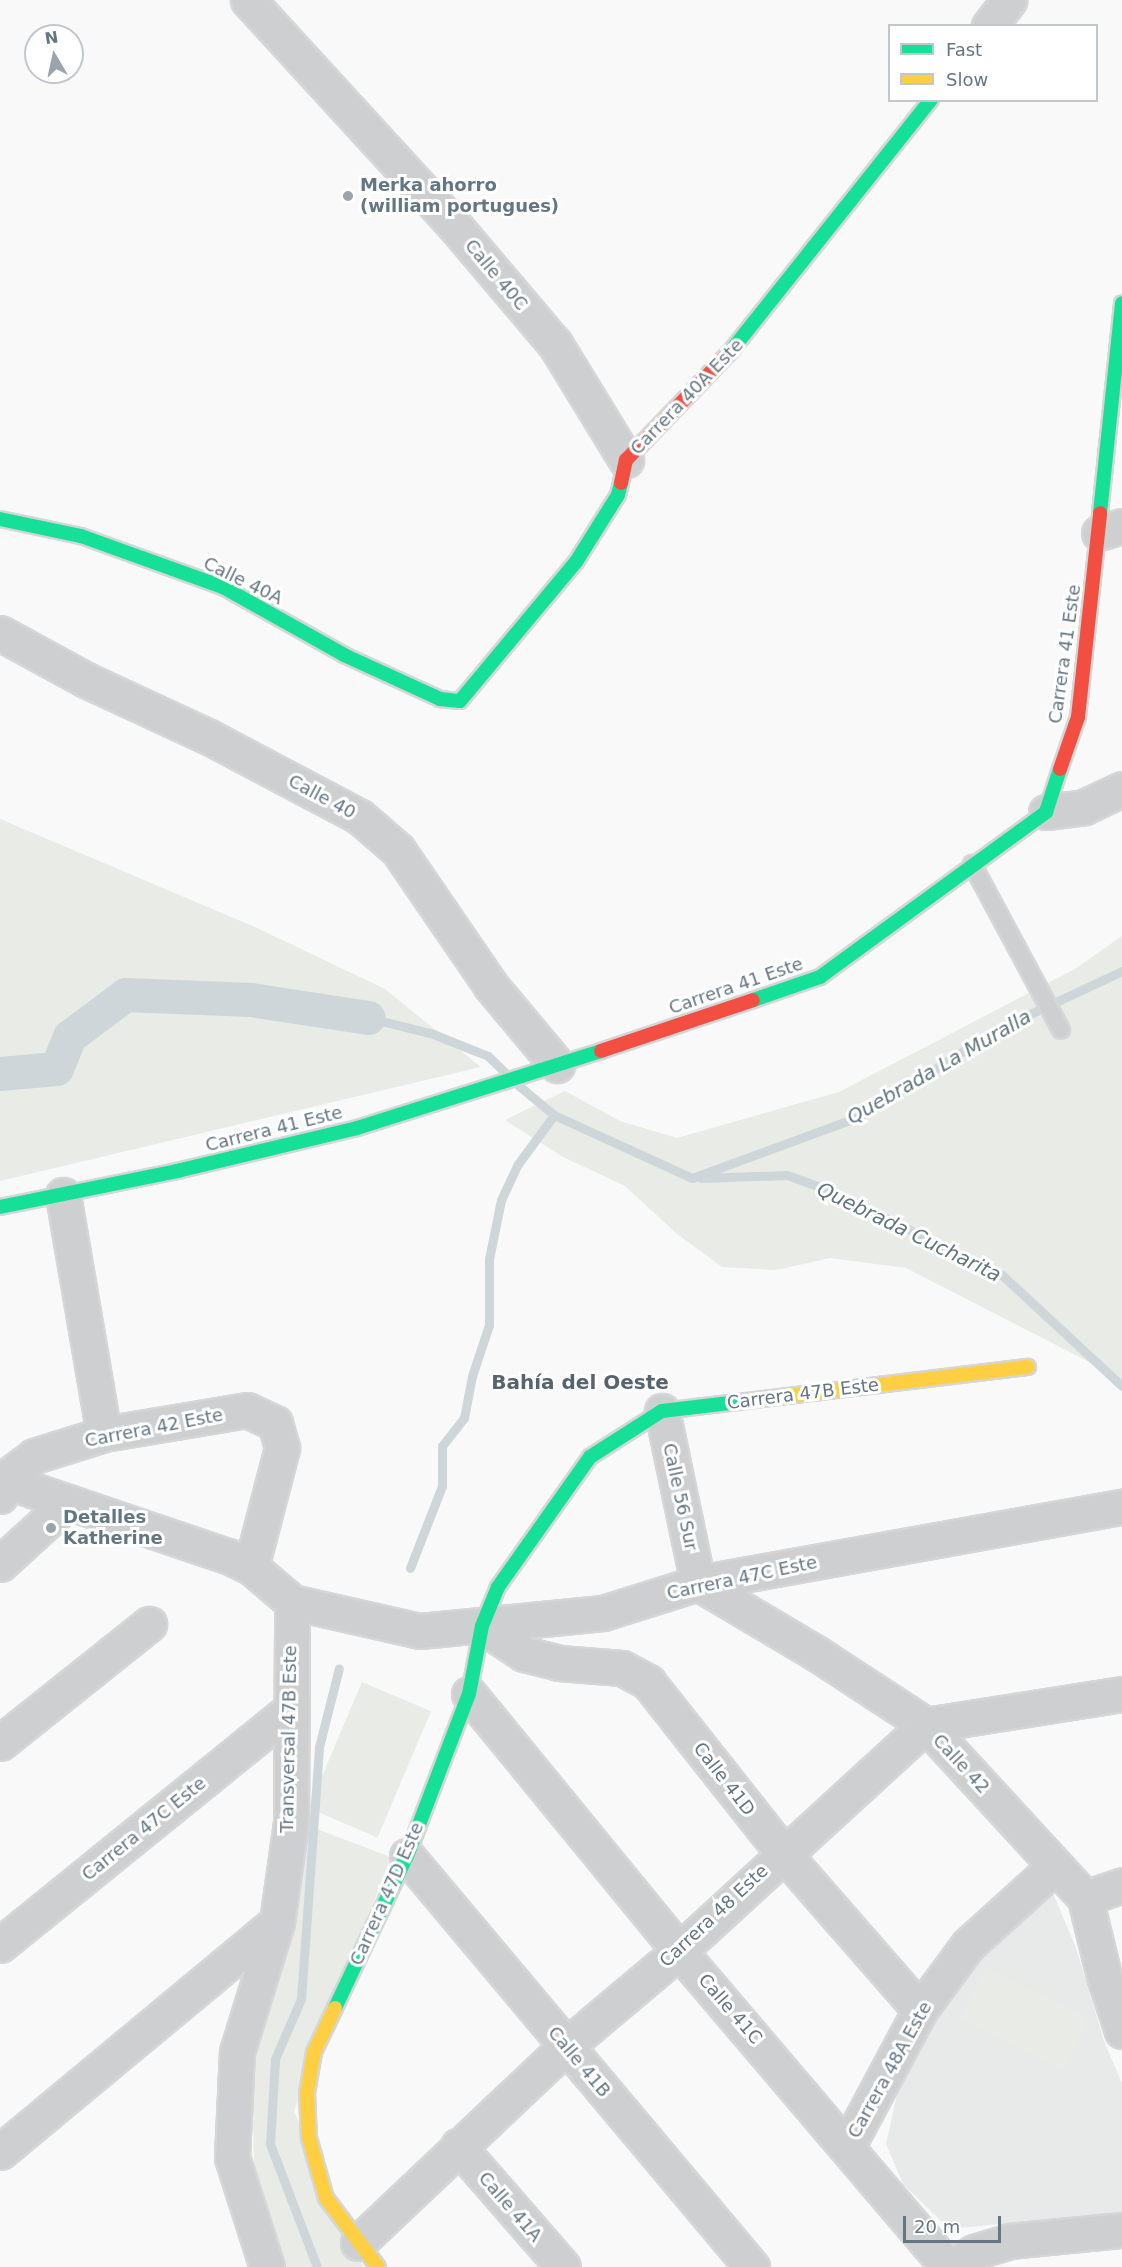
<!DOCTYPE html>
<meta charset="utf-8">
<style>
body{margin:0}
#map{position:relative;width:1122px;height:2267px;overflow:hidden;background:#f9f9f9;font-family:"DejaVu Sans",sans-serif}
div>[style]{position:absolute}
.built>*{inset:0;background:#e8e9e9}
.green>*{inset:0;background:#e8ebe6;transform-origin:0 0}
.stream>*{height:9px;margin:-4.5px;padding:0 4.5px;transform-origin:4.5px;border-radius:4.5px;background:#ced6d9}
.canal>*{height:34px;margin:-17px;padding:0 17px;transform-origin:17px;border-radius:17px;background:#ced6d9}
.roads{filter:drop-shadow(2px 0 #d5d6d7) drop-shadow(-2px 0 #d5d6d7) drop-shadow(0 2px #d5d6d7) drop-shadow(0 -2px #d5d6d7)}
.lane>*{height:16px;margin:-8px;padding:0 8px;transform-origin:8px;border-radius:8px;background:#cecfd0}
.street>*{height:33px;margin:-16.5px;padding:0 16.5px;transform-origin:16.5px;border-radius:16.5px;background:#cecfd0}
.fast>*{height:14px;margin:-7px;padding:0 7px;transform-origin:7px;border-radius:7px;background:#16e098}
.slow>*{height:14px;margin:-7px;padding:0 7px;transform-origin:7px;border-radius:7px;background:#ffcf43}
.jam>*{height:14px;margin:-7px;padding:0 7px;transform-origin:7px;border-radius:7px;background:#f24e42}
.dots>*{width:16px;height:16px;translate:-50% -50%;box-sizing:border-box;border:3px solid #fff;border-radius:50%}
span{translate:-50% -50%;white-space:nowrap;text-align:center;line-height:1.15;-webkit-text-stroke:6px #fff;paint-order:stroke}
.poi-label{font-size:18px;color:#657683;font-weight:700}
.left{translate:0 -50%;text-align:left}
.street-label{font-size:18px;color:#657683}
.water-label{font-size:20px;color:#60757c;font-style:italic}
.neighbourhood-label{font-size:20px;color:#57646e;font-weight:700}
.legend{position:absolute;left:888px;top:24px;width:210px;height:78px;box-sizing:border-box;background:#fff;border:2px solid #c1c8cd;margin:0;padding:8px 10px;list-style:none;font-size:18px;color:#657683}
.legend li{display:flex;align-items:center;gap:12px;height:30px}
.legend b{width:30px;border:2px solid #c1c8cd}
.north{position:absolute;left:24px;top:24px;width:60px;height:60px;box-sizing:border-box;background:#fff;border:2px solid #c1c8cd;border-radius:50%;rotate:351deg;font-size:16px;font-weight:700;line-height:24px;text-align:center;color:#657683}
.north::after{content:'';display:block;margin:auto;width:21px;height:27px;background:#99a4ac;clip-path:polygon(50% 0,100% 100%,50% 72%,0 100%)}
.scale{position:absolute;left:903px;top:2216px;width:98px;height:27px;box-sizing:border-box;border:3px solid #657683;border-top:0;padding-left:8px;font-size:18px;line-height:21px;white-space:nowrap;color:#657683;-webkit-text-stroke:4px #fff;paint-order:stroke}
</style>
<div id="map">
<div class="built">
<i style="clip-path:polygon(1048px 1881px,1076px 1948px,1104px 2041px,1122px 2083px,1122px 2213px,949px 2229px,903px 2184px,886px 2144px,900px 2081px,928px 2023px,981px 1950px)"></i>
</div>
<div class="green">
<i style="clip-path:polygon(0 819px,257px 928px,385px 989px,481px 1067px,0 1181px)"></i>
<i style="clip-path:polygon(1122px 936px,1122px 1389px,1097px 1366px,906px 1268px,830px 1258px,776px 1270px,722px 1267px,677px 1234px,625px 1186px,563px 1157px,505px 1120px,565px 1091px,620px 1121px,677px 1138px,839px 1092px,1075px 969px)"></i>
<i style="left:362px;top:1682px;width:75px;height:137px;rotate:23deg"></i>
<i style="clip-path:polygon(306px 1825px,391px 1857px,294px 2111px,363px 2267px,256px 2267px,252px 2060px)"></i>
<i style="left:985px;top:1968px;width:115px;height:57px;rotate:26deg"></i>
</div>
<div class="stream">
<i style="left:369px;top:1018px;width:66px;rotate:14deg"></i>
<i style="left:433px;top:1034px;width:59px;rotate:21.8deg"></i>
<i style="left:488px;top:1056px;width:28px;rotate:44deg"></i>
<i style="left:518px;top:1085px;width:47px;rotate:39.8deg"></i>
<i style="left:554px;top:1115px;width:152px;rotate:24.5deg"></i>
<i style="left:692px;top:1178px;width:182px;rotate:-20.2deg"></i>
<i style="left:863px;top:1115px;width:158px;rotate:-32.6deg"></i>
<i style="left:996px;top:1030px;width:139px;rotate:-25.1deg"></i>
<i style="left:701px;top:1178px;width:86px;rotate:-2deg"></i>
<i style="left:787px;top:1175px;width:47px;rotate:20deg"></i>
<i style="left:831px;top:1191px;width:191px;rotate:26.2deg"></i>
<i style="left:1002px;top:1275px;width:163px;rotate:42.8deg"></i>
<i style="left:410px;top:1568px;width:88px;rotate:-68.7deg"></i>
<i style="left:442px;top:1486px;width:40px;rotate:-90deg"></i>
<i style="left:442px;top:1446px;width:36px;rotate:-52deg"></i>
<i style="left:464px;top:1418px;width:43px;rotate:-79.2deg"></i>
<i style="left:472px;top:1376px;width:54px;rotate:-71.6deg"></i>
<i style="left:489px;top:1325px;width:66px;rotate:-90deg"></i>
<i style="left:489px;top:1259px;width:60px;rotate:-78.5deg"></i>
<i style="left:501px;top:1200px;width:40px;rotate:-65deg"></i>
<i style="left:518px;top:1164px;width:61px;rotate:-53.7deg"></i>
<i style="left:317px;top:2267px;width:132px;rotate:-110.9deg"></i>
<i style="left:270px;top:2144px;width:85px;rotate:-86.6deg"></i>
<i style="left:275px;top:2059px;width:65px;rotate:-66.6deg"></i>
<i style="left:301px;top:1999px;width:253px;rotate:-85.9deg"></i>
<i style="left:319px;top:1747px;width:81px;rotate:-75.8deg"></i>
</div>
<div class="canal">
<i style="left:0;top:1074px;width:57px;rotate:-5deg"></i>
<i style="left:57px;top:1069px;width:35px;rotate:-68deg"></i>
<i style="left:70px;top:1037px;width:70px;rotate:-36.9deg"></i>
<i style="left:126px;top:995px;width:125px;rotate:2.3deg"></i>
<i style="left:251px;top:1000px;width:119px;rotate:8.7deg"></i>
</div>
<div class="roads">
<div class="lane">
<i style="left:972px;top:864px;width:188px;rotate:61.8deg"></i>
</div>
<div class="street">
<i style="left:248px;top:0;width:305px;rotate:47.5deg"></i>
<i style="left:454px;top:225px;width:156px;rotate:49.7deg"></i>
<i style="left:555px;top:344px;width:136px;rotate:58.5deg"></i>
<i style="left:989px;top:26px;width:33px;rotate:-52deg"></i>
<i style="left:1099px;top:533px;width:24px;rotate:-17deg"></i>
<i style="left:0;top:633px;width:98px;rotate:28.7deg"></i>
<i style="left:86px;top:680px;width:136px;rotate:24.9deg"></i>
<i style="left:209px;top:737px;width:171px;rotate:27.9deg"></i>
<i style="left:360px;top:817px;width:50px;rotate:41deg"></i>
<i style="left:398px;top:850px;width:165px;rotate:55.6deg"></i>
<i style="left:491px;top:986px;width:103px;rotate:50.1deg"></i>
<i style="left:1046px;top:812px;width:38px;rotate:-7deg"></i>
<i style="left:1084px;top:807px;width:42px;rotate:-25.3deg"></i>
<i style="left:63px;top:1195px;width:242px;rotate:80.3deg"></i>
<i style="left:662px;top:1411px;width:176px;rotate:78.2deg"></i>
<i style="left:698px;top:1583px;width:137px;rotate:30.7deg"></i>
<i style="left:816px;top:1653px;width:131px;rotate:33.2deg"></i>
<i style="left:926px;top:1725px;width:235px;rotate:47.4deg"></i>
<i style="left:1085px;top:1898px;width:80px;rotate:76.3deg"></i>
<i style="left:1104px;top:1976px;width:58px;rotate:71.9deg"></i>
<i style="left:0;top:1479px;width:241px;rotate:18.7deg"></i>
<i style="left:228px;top:1556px;width:25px;rotate:26deg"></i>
<i style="left:251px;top:1567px;width:54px;rotate:40.5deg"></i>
<i style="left:292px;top:1602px;width:131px;rotate:12.8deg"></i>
<i style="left:420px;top:1631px;width:184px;rotate:-5.6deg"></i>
<i style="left:603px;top:1613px;width:100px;rotate:-17.5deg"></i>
<i style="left:698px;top:1583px;width:431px;rotate:-10.2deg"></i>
<i style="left:0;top:1496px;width:17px;rotate:-77deg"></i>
<i style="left:4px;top:1479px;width:38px;rotate:-37deg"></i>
<i style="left:34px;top:1456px;width:73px;rotate:-17.4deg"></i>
<i style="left:104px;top:1434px;width:145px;rotate:-9.5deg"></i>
<i style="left:247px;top:1410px;width:31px;rotate:25deg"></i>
<i style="left:275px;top:1423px;width:26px;rotate:74deg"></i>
<i style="left:282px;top:1448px;width:123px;rotate:104.6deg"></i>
<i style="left:0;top:1564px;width:92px;rotate:-42.4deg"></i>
<i style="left:482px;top:1626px;width:50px;rotate:33.7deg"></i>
<i style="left:524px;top:1654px;width:36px;rotate:14deg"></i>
<i style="left:559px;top:1663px;width:63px;rotate:4.5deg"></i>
<i style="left:622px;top:1668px;width:30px;rotate:28deg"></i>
<i style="left:648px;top:1682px;width:218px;rotate:51.7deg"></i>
<i style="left:783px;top:1853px;width:208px;rotate:48.9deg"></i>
<i style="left:469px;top:1694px;width:332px;rotate:50.7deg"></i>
<i style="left:679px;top:1951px;width:415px;rotate:49.6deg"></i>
<i style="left:0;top:1743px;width:191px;rotate:-38.6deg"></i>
<i style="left:407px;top:1856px;width:537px;rotate:49.99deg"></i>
<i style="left:1085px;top:1898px;width:39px;rotate:-19deg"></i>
<i style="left:0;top:1945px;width:370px;rotate:-39deg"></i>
<i style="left:848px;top:2145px;width:153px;rotate:-61.9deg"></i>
<i style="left:920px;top:2010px;width:81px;rotate:-53.6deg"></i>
<i style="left:968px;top:1945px;width:118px;rotate:-42.2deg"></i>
<i style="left:458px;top:2146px;width:160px;rotate:49deg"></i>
<i style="left:0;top:2152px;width:360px;rotate:-39.7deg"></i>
<i style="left:358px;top:2243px;width:285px;rotate:-43.4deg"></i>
<i style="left:565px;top:2047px;width:149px;rotate:-40.1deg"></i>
<i style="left:679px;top:1951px;width:335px;rotate:-42.5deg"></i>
<i style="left:926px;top:1725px;width:198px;rotate:-9deg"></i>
<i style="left:267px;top:2267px;width:115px;rotate:-107.7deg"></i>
<i style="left:232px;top:2157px;width:105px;rotate:-87.3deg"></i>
<i style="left:237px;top:2052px;width:136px;rotate:-72.9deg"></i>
<i style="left:277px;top:1922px;width:101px;rotate:-82deg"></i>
<i style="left:291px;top:1822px;width:220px;rotate:-89.7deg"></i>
<i style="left:951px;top:2267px;width:27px;rotate:-33deg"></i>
<i style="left:974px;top:2252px;width:37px;rotate:-17deg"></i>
<i style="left:1009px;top:2241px;width:114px;rotate:-5.6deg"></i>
</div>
<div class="fast">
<i style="left:731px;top:351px;width:321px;rotate:-51.5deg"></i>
<i style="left:1100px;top:513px;width:211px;rotate:-84deg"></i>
<i style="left:0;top:519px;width:83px;rotate:11.9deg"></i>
<i style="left:81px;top:536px;width:151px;rotate:19.8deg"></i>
<i style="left:223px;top:587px;width:139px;rotate:29.3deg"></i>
<i style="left:344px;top:655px;width:106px;rotate:24.6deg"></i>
<i style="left:440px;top:699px;width:20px;rotate:6deg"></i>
<i style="left:460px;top:701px;width:181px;rotate:-50.2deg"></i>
<i style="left:576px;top:562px;width:79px;rotate:-57.9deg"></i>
<i style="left:618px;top:495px;width:12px;rotate:-76deg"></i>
<i style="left:753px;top:1000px;width:71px;rotate:-18.9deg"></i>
<i style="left:820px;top:977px;width:280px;rotate:-36.1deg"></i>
<i style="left:1046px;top:812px;width:45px;rotate:-72deg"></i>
<i style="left:0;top:1207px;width:181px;rotate:-11.5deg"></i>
<i style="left:177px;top:1171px;width:185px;rotate:-13.4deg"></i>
<i style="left:357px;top:1128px;width:256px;rotate:-17.5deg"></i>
<i style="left:335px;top:2008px;width:168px;rotate:-64.7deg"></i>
<i style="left:407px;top:1856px;width:173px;rotate:-69.1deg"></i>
<i style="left:469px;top:1694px;width:69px;rotate:-79.2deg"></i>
<i style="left:482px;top:1626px;width:42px;rotate:-67.7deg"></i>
<i style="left:498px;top:1587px;width:159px;rotate:-54.7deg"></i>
<i style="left:590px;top:1457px;width:85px;rotate:-32.6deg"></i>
<i style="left:662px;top:1411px;width:85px;rotate:-6.8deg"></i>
</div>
<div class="slow">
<i style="left:746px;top:1401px;width:284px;rotate:-6.9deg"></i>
<i style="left:335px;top:2008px;width:49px;rotate:115.5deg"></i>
<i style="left:314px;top:2052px;width:42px;rotate:99.7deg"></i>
<i style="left:307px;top:2093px;width:45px;rotate:87.5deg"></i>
<i style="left:309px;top:2138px;width:62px;rotate:74.2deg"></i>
<i style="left:326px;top:2198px;width:86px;rotate:53deg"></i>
</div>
<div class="jam">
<i style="left:621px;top:483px;width:24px;rotate:-78deg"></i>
<i style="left:626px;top:460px;width:151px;rotate:-46.1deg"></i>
<i style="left:1060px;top:769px;width:55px;rotate:-70.9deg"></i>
<i style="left:1078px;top:717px;width:205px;rotate:-83.8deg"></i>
<i style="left:601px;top:1051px;width:160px;rotate:-18.5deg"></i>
</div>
</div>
<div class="dots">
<i style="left:348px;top:196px;background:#99a4ac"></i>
<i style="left:51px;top:1528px;background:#99a4ac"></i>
</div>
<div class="poi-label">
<span class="left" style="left:360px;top:196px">Merka ahorro<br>(william portugues)</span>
<span class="left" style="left:63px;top:1528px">Detalles<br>Katherine</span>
</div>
<div class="street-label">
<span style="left:496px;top:275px;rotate:50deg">Calle 40C</span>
<span style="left:687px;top:397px;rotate:-46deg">Carrera 40A Este</span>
<span style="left:243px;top:581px;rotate:26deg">Calle 40A</span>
<span style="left:1065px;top:654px;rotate:-82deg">Carrera 41 Este</span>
<span style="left:322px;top:797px;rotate:28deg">Calle 40</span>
<span style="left:736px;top:986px;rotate:-19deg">Carrera 41 Este</span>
<span style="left:274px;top:1129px;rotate:-14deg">Carrera 41 Este</span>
<span style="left:803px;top:1394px;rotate:-7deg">Carrera 47B Este</span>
<span style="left:154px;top:1428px;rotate:-11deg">Carrera 42 Este</span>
<span style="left:680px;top:1497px;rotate:78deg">Calle 56 Sur</span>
<span style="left:742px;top:1578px;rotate:-12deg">Carrera 47C Este</span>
<span style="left:289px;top:1739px;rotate:-89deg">Transversal 47B Este</span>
<span style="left:961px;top:1764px;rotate:47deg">Calle 42</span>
<span style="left:724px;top:1779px;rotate:52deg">Calle 41D</span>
<span style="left:144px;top:1829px;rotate:-39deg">Carrera 47C Este</span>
<span style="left:387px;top:1894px;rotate:-66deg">Carrera 47D Este</span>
<span style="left:714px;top:1916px;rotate:-43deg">Carrera 48 Este</span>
<span style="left:730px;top:2009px;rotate:49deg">Calle 41C</span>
<span style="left:579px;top:2062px;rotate:50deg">Calle 41B</span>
<span style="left:890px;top:2070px;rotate:-61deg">Carrera 48A Este</span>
<span style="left:510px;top:2207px;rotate:49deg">Calle 41A</span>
</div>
<div class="water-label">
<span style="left:939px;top:1067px;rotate:-30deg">Quebrada La Muralla</span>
<span style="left:909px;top:1232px;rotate:26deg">Quebrada Cucharita</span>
</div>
<div class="neighbourhood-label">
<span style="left:580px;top:1382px">Bahía del Oeste</span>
</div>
<ul class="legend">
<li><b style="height:8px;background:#16e098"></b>Fast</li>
<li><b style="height:8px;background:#ffcf43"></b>Slow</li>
</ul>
<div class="north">N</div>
<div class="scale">20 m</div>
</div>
